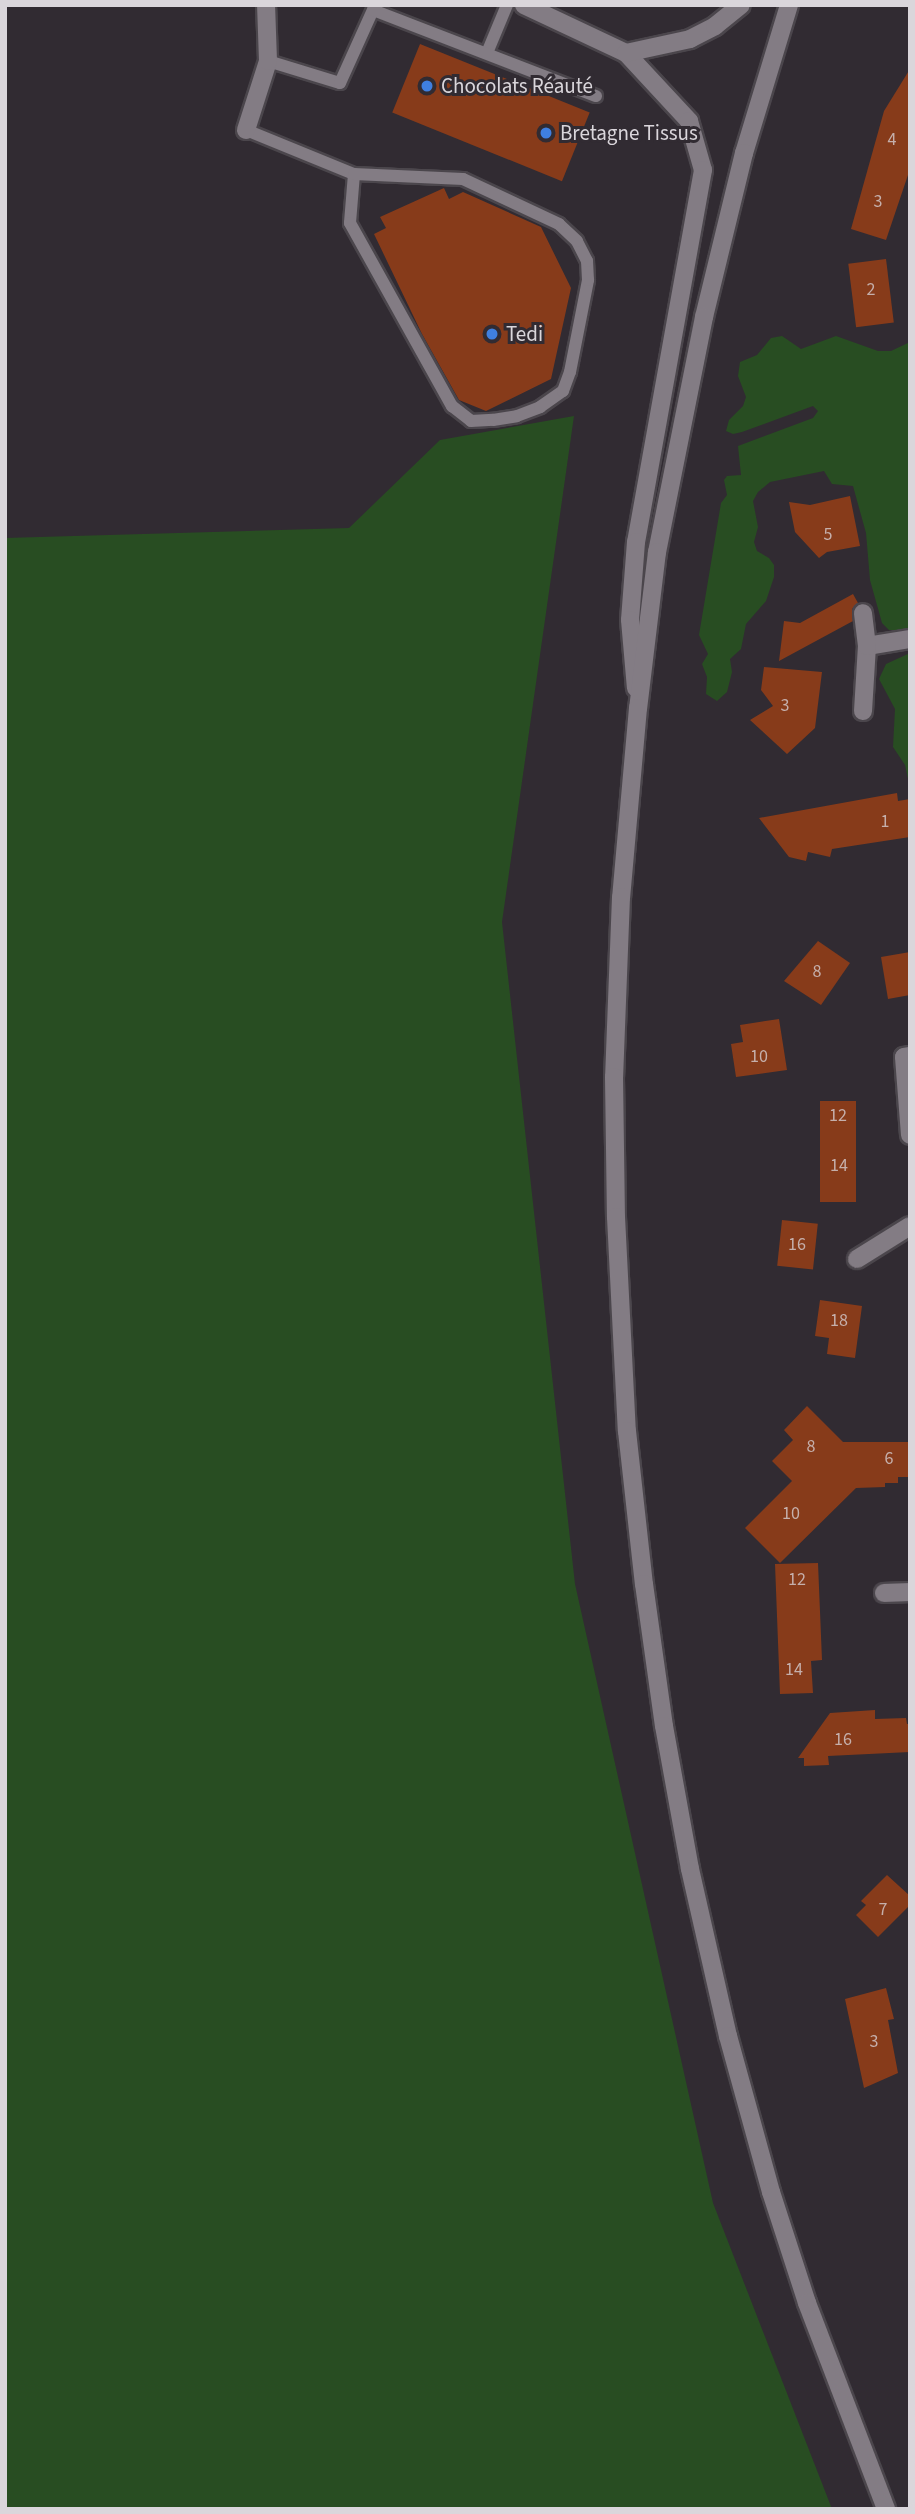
<!DOCTYPE html>
<meta charset="utf-8">
<style>
body{margin:0}
#map{position:relative;width:915px;height:2514px;overflow:hidden;background:#312b32;font-family:"Source Sans 3",sans-serif}
div>[style]{position:absolute}
.green>*{inset:0;background:#284d22}
.building>*{inset:0;background:#873b1a;transform-origin:0 0}
.roads{filter:drop-shadow(2px 0 #4b464c) drop-shadow(-2px 0 #4b464c) drop-shadow(0 2px #4b464c) drop-shadow(0 -2px #4b464c)}
.service>*{height:12px;margin:-6px;padding:0 6px;transform-origin:6px;border-radius:6px;background:#837c84}
.minor>*{height:18px;margin:-9px;padding:0 9px;transform-origin:9px;border-radius:9px;background:#837c84}
.secondary>*{height:18px;margin:-9px;padding:0 9px;transform-origin:9px;border-radius:9px;background:#837c84}
.dots>*{width:19px;height:19px;translate:-50% -50%;box-sizing:border-box;border:4px solid #312b32;border-radius:50%}
span{translate:-50% -50%;white-space:nowrap;text-align:center;line-height:1.15;-webkit-text-stroke:6px #312b32;paint-order:stroke}
.number-label{font-size:18px;color:#c5afab}
.number-label span{-webkit-text-stroke-width:0}
.poi-label{font-size:21px;color:#dad6db}
.left{translate:0 -50%;text-align:left}
.frame{position:absolute;inset:0;border:7px solid #dad6db;pointer-events:none}
</style>
<div id="map">
<div class="green">
<i style="clip-path:polygon(782px 336px,801px 349px,836px 336px,878px 351px,891px 351px,910px 342px,910px 630px,889px 630px,882px 623px,870px 580px,866px 533px,853px 486px,832px 484px,824px 471px,770px 482px,758px 492px,753px 501px,758px 527px,754px 542px,757px 551px,769px 558px,774px 565px,774px 577px,766px 601px,746px 624px,741px 649px,730px 659px,732px 672px,727px 692px,717px 701px,706px 694px,707px 677px,702px 664px,708px 654px,699px 635px,721px 503px,727px 495px,724px 480px,727px 476px,741px 475px,738px 446px,813px 418px,818px 411px,813px 406px,742px 432px,733px 434px,726px 431px,729px 420px,743px 406px,746px 397px,738px 376px,740px 362px,757px 355px,771px 338px)"></i>
<i style="clip-path:polygon(574px 416px,502px 922px,575px 1584px,713px 2203px,832px 2509px,5px 2509px,5px 538px,349px 528px,440px 440px)"></i>
<i style="clip-path:polygon(910px 653px,910px 788px,905px 765px,893px 747px,895px 709px,879px 679px,886px 664px)"></i>
</div>
<div class="building">
<i style="left:420px;top:44px;width:183px;height:74px;rotate:22deg"></i>
<i style="clip-path:polygon(910px 69px,910px 169px,886px 240px,851px 229px,884px 111px)"></i>
<i style="clip-path:polygon(444px 188px,449px 199px,463px 192px,541px 227px,571px 288px,551px 379px,486px 411px,459px 400px,422px 334px,374px 234px,386px 228px,380px 217px)"></i>
<i style="left:886px;top:259px;width:64px;height:38px;rotate:83deg"></i>
<i style="clip-path:polygon(850px 496px,860px 546px,827px 552px,819px 558px,795px 532px,789px 502px,810px 505px)"></i>
<i style="clip-path:polygon(853px 594px,858px 603px,852px 609px,853px 621px,779px 661px,784px 621px,800px 623px)"></i>
<i style="clip-path:polygon(764px 667px,822px 672px,815px 728px,787px 754px,750px 720px,773px 706px,761px 690px)"></i>
<i style="clip-path:polygon(897px 793px,898px 801px,910px 799px,910px 837px,832px 849px,830px 857px,808px 852px,806px 861px,789px 857px,759px 818px)"></i>
<i style="clip-path:polygon(818px 941px,850px 963px,821px 1005px,784px 981px)"></i>
<i style="clip-path:polygon(910px 952px,910px 995px,888px 999px,881px 957px)"></i>
<i style="clip-path:polygon(779px 1019px,787px 1070px,736px 1077px,731px 1044px,743px 1042px,740px 1025px)"></i>
<i style="left:820px;top:1101px;width:36px;height:101px"></i>
<i style="left:782px;top:1220px;width:36px;height:46px;rotate:6deg"></i>
<i style="clip-path:polygon(820px 1300px,862px 1306px,855px 1358px,827px 1354px,829px 1338px,815px 1336px)"></i>
<i style="clip-path:polygon(807px 1406px,843px 1442px,910px 1442px,910px 1477px,898px 1477px,898px 1483px,885px 1483px,885px 1487px,856px 1488px,780px 1563px,745px 1528px,792px 1481px,772px 1461px,793px 1440px,784px 1430px)"></i>
<i style="clip-path:polygon(818px 1563px,822px 1660px,811px 1661px,813px 1693px,780px 1694px,775px 1564px)"></i>
<i style="clip-path:polygon(875px 1710px,875px 1719px,906px 1718px,907px 1724px,910px 1724px,910px 1752px,828px 1756px,829px 1765px,804px 1766px,804px 1758px,798px 1758px,830px 1713px)"></i>
<i style="clip-path:polygon(887px 1875px,910px 1896px,910px 1905px,878px 1937px,856px 1915px,866px 1905px,861px 1901px)"></i>
<i style="clip-path:polygon(886px 1988px,894px 2019px,888px 2020px,898px 2073px,864px 2088px,845px 1999px)"></i>
</div>
<div class="roads">
<div class="service">
<i style="left:487px;top:53px;width:52px;rotate:-67.4deg"></i>
<i style="left:268px;top:61px;width:75px;rotate:17deg"></i>
<i style="left:340px;top:83px;width:80px;rotate:-65.7deg"></i>
<i style="left:373px;top:10px;width:239px;rotate:21.1deg"></i>
<i style="left:246px;top:130px;width:117px;rotate:22.2deg"></i>
<i style="left:354px;top:174px;width:49px;rotate:94.7deg"></i>
<i style="left:350px;top:223px;width:210px;rotate:60.9deg"></i>
<i style="left:452px;top:406px;width:24px;rotate:38deg"></i>
<i style="left:471px;top:421px;width:22px;rotate:-3deg"></i>
<i style="left:493px;top:420px;width:24px;rotate:-9deg"></i>
<i style="left:517px;top:416px;width:25px;rotate:-21deg"></i>
<i style="left:540px;top:407px;width:28px;rotate:-35deg"></i>
<i style="left:563px;top:391px;width:20px;rotate:-70deg"></i>
<i style="left:570px;top:372px;width:94px;rotate:-78.9deg"></i>
<i style="left:588px;top:280px;width:19px;rotate:-93deg"></i>
<i style="left:587px;top:261px;width:22px;rotate:-117deg"></i>
<i style="left:577px;top:241px;width:25px;rotate:-137deg"></i>
<i style="left:559px;top:224px;width:106px;rotate:-154.9deg"></i>
<i style="left:463px;top:179px;width:109px;rotate:-177.4deg"></i>
</div>
<div class="minor">
<i style="left:524px;top:5px;width:113px;rotate:25.2deg"></i>
<i style="left:626px;top:53px;width:93px;rotate:47.2deg"></i>
<i style="left:689px;top:121px;width:51px;rotate:74.1deg"></i>
<i style="left:703px;top:170px;width:378px;rotate:100.2deg"></i>
<i style="left:636px;top:542px;width:78px;rotate:94.4deg"></i>
<i style="left:630px;top:620px;width:68px;rotate:85deg"></i>
<i style="left:626px;top:53px;width:66px;rotate:-12.3deg"></i>
<i style="left:690px;top:39px;width:28px;rotate:-27deg"></i>
<i style="left:715px;top:26px;width:33px;rotate:-39deg"></i>
<i style="left:246px;top:130px;width:72px;rotate:-72.3deg"></i>
<i style="left:268px;top:61px;width:56px;rotate:-92deg"></i>
<i style="left:867px;top:646px;width:44px;rotate:-9.2deg"></i>
<i style="left:863px;top:711px;width:65px;rotate:-86.5deg"></i>
<i style="left:867px;top:646px;width:33px;rotate:-97deg"></i>
<i style="left:910px;top:1056px;width:6px;rotate:171deg"></i>
<i style="left:904px;top:1057px;width:78px;rotate:85.6deg"></i>
<i style="left:857px;top:1259px;width:62px;rotate:-31.9deg"></i>
<i style="left:884px;top:1593px;width:26px;rotate:-2deg"></i>
</div>
<div class="secondary">
<i style="left:789px;top:5px;width:155px;rotate:106.9deg"></i>
<i style="left:744px;top:153px;width:169px;rotate:103.7deg"></i>
<i style="left:704px;top:317px;width:240px;rotate:101.3deg"></i>
<i style="left:657px;top:552px;width:157px;rotate:96.9deg"></i>
<i style="left:638px;top:708px;width:190px;rotate:95.1deg"></i>
<i style="left:621px;top:897px;width:180px;rotate:92.2deg"></i>
<i style="left:614px;top:1077px;width:140px;rotate:89.2deg"></i>
<i style="left:616px;top:1217px;width:214px;rotate:87.1deg"></i>
<i style="left:627px;top:1431px;width:154px;rotate:83.7deg"></i>
<i style="left:644px;top:1584px;width:143px;rotate:82deg"></i>
<i style="left:664px;top:1726px;width:145px;rotate:79.7deg"></i>
<i style="left:690px;top:1869px;width:171px;rotate:77.2deg"></i>
<i style="left:728px;top:2036px;width:162px;rotate:74.6deg"></i>
<i style="left:771px;top:2192px;width:117px;rotate:72deg"></i>
<i style="left:807px;top:2303px;width:221px;rotate:69deg"></i>
</div>
</div>
<div class="dots">
<i style="left:427px;top:86px;background:#3f7fe0"></i>
<i style="left:546px;top:133px;background:#3f7fe0"></i>
<i style="left:492px;top:334px;background:#3f7fe0"></i>
</div>
<div class="number-label">
<span style="left:892px;top:140px">4</span>
<span style="left:878px;top:202px">3</span>
<span style="left:871px;top:290px">2</span>
<span style="left:828px;top:535px">5</span>
<span style="left:785px;top:706px">3</span>
<span style="left:885px;top:822px">1</span>
<span style="left:817px;top:972px">8</span>
<span style="left:759px;top:1057px">10</span>
<span style="left:838px;top:1116px">12</span>
<span style="left:839px;top:1166px">14</span>
<span style="left:797px;top:1245px">16</span>
<span style="left:839px;top:1321px">18</span>
<span style="left:811px;top:1447px">8</span>
<span style="left:889px;top:1459px">6</span>
<span style="left:791px;top:1514px">10</span>
<span style="left:797px;top:1580px">12</span>
<span style="left:794px;top:1670px">14</span>
<span style="left:843px;top:1740px">16</span>
<span style="left:883px;top:1910px">7</span>
<span style="left:874px;top:2042px">3</span>
</div>
<div class="poi-label">
<span class="left" style="left:441px;top:86px">Chocolats Réauté</span>
<span class="left" style="left:560px;top:133px">Bretagne Tissus</span>
<span class="left" style="left:506px;top:334px">Tedi</span>
</div>
<div class="frame"></div>
</div>
